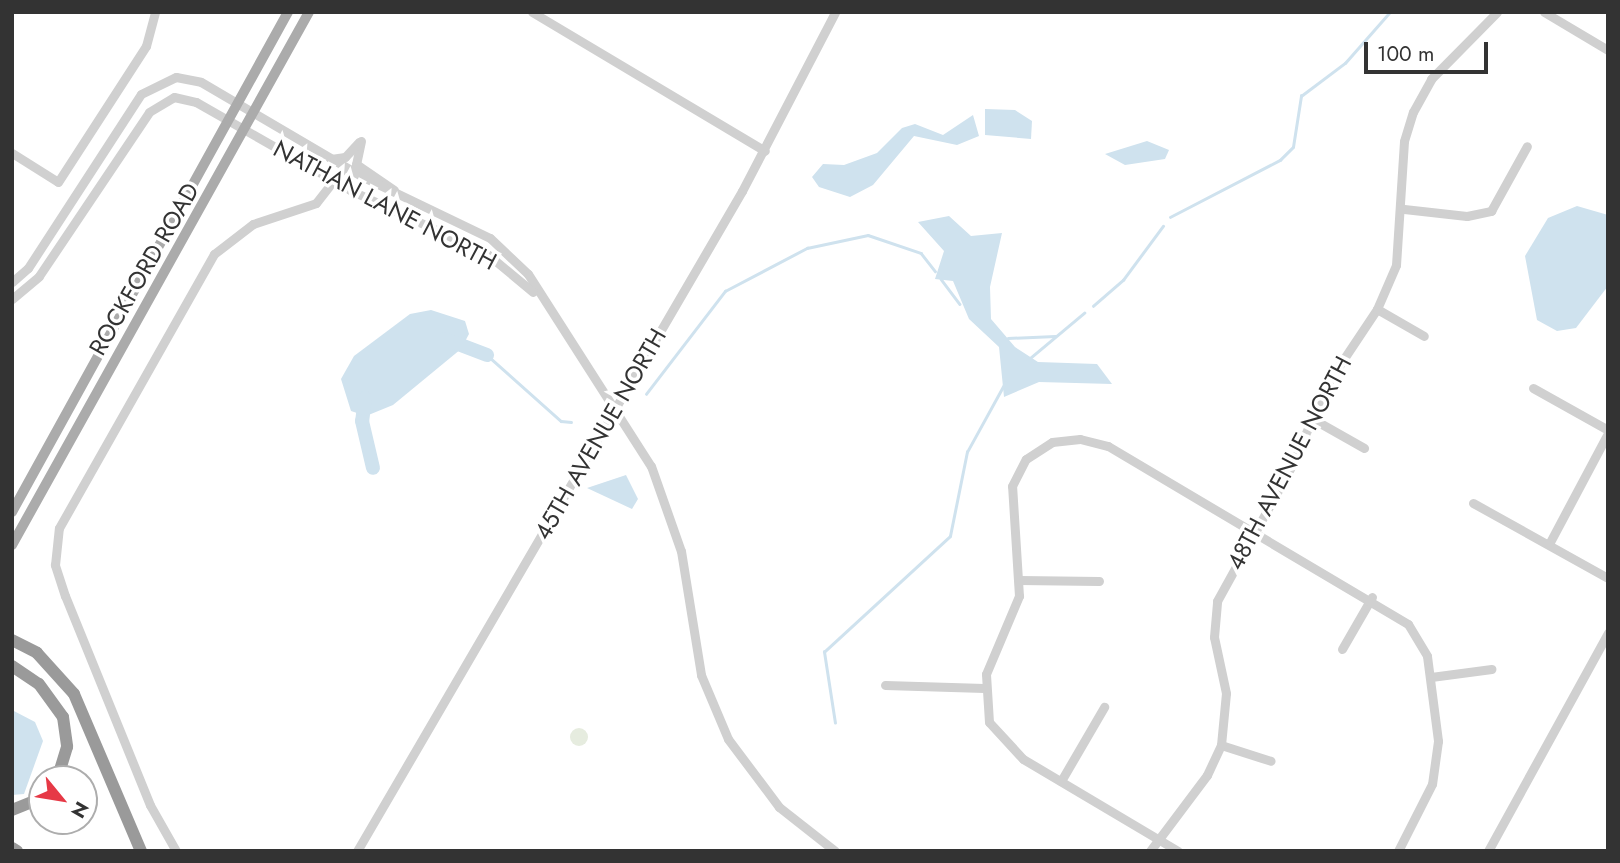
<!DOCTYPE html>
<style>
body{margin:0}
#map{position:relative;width:1620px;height:863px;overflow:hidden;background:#fff;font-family:Jost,sans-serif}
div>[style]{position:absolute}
.green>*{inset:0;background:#e6ecdf}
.round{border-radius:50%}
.water>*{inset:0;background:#cfe2ee}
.stream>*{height:2.5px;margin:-1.25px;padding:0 1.25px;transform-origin:1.25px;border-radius:1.25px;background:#cfe2ee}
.river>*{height:14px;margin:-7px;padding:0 7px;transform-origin:7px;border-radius:7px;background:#cfe2ee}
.minor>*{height:9px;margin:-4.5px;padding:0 4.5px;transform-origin:4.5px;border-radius:4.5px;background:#d0d0d0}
.major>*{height:10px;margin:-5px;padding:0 5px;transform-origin:5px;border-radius:5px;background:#ababab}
.highway>*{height:12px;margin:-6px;padding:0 6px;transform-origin:6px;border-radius:6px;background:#9a9a9a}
span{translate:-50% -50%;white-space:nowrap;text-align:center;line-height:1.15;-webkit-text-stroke:7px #fff;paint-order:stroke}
.street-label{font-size:24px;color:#333}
.frame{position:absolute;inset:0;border:14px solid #333;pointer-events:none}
.north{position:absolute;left:28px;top:765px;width:70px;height:70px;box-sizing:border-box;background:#fff;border:2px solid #adadad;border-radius:50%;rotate:120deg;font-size:19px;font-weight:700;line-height:28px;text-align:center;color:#333}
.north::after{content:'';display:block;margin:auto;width:24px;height:32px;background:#e63946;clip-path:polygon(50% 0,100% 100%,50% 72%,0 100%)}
.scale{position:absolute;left:1364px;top:42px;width:124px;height:32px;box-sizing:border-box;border:4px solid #333;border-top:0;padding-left:9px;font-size:21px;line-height:24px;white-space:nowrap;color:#333;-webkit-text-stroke:5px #fff;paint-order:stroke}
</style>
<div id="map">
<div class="green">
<i class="round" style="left:570px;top:728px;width:18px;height:18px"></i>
</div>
<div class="water">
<i style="clip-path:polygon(985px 109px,1015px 110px,1032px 121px,1031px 139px,985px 135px)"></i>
<i style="clip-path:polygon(973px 115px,979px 136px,957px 145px,914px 136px,873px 185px,850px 197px,819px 187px,812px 177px,823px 164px,844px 165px,877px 153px,902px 128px,915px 124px,943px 135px)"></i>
<i style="clip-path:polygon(1147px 141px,1169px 150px,1165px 159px,1125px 165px,1105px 154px)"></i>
<i style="clip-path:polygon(1577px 206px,1608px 215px,1608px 286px,1576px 328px,1557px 331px,1537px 320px,1525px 256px,1548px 218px)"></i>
<i style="clip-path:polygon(949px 216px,971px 236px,1002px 233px,990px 287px,991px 319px,1015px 347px,1038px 362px,1097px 364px,1112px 384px,1039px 382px,1004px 397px,999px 347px,969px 319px,953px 281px,935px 279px,944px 251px,918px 222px)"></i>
<i style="clip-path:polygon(431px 310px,465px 321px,469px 334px,461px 349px,393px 405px,366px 416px,351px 411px,341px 379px,354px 356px,410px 314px)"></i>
<i style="clip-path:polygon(626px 475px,638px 499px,632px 509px,587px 488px)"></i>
<i style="clip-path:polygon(12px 710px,35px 722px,43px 741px,24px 794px,12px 795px)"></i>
</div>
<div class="stream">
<i style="left:1170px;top:217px;width:124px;rotate:-27.4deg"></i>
<i style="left:1280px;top:160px;width:18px;rotate:-45deg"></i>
<i style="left:1293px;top:147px;width:52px;rotate:-81.1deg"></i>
<i style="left:1301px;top:96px;width:55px;rotate:-36.9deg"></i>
<i style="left:1345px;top:63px;width:68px;rotate:-48.6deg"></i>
<i style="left:941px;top:279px;width:31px;rotate:53deg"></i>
<i style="left:1093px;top:306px;width:40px;rotate:-41deg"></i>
<i style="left:1123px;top:280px;width:67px;rotate:-53.5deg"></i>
<i style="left:1008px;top:338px;width:47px;rotate:-2.4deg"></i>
<i style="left:487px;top:355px;width:99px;rotate:41.7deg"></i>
<i style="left:561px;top:421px;width:10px;rotate:6deg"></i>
<i style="left:1029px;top:359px;width:72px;rotate:-39.9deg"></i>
<i style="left:646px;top:394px;width:130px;rotate:-52.5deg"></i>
<i style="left:725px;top:291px;width:93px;rotate:-27.7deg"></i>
<i style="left:807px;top:248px;width:62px;rotate:-12deg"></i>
<i style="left:868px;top:235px;width:56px;rotate:18.8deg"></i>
<i style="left:921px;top:253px;width:23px;rotate:52deg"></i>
<i style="left:835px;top:723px;width:72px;rotate:-98.8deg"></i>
<i style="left:824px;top:652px;width:171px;rotate:-42.6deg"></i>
<i style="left:950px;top:536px;width:86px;rotate:-78.6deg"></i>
<i style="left:967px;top:452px;width:79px;rotate:-61.2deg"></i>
</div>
<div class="river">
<i style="left:445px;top:339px;width:45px;rotate:20.9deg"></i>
<i style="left:365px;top:398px;width:23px;rotate:97deg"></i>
<i style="left:362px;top:421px;width:48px;rotate:76.8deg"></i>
</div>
<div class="minor">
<i style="left:532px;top:12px;width:271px;rotate:30.8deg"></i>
<i style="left:1544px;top:12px;width:74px;rotate:30.7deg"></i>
<i style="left:361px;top:141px;width:24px;rotate:102deg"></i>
<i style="left:356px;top:164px;width:46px;rotate:34.4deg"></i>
<i style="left:12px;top:153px;width:54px;rotate:32.2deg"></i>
<i style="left:58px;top:182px;width:162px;rotate:-57.1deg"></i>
<i style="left:146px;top:46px;width:35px;rotate:-75deg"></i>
<i style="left:331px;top:159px;width:14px;rotate:-8deg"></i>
<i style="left:345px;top:157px;width:21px;rotate:-47deg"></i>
<i style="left:1404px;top:209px;width:63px;rotate:6.3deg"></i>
<i style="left:1467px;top:216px;width:25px;rotate:-12deg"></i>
<i style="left:1491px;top:211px;width:74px;rotate:-61deg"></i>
<i style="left:12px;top:282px;width:21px;rotate:-41deg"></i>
<i style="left:28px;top:268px;width:207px;rotate:-57deg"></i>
<i style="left:141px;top:94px;width:39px;rotate:-26deg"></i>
<i style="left:176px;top:77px;width:25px;rotate:11deg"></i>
<i style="left:201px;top:82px;width:186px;rotate:30.4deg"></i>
<i style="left:361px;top:176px;width:143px;rotate:25.7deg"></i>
<i style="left:490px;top:238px;width:52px;rotate:43.5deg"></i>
<i style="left:528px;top:274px;width:228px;rotate:57.4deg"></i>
<i style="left:651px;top:466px;width:90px;rotate:70.6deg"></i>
<i style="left:681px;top:551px;width:126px;rotate:80.8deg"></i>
<i style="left:701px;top:675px;width:69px;rotate:67.1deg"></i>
<i style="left:728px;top:739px;width:85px;rotate:53.1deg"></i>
<i style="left:779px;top:807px;width:71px;rotate:38.2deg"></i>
<i style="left:12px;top:299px;width:35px;rotate:-40deg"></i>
<i style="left:39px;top:276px;width:197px;rotate:-56.1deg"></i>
<i style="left:149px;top:112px;width:29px;rotate:-31deg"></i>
<i style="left:174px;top:97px;width:23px;rotate:13deg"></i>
<i style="left:196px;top:102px;width:177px;rotate:29.7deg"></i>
<i style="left:350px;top:190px;width:150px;rotate:24.9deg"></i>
<i style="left:486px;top:253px;width:61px;rotate:39.7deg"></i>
<i style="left:1377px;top:309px;width:54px;rotate:29.9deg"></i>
<i style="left:1533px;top:388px;width:86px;rotate:29.2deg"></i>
<i style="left:1311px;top:418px;width:61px;rotate:29.5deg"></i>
<i style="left:1473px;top:503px;width:154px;rotate:29.1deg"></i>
<i style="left:1549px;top:544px;width:126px;rotate:-62deg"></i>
<i style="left:1019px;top:580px;width:80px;rotate:0.7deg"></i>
<i style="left:1342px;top:649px;width:60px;rotate:-60deg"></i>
<i style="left:1431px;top:677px;width:61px;rotate:-7.6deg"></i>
<i style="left:885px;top:685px;width:99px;rotate:1.7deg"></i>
<i style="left:1221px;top:745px;width:52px;rotate:17.7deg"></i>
<i style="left:1061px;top:781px;width:86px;rotate:-59.8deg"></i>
<i style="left:176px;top:851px;width:53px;rotate:-119.5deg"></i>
<i style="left:150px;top:805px;width:226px;rotate:-112.1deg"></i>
<i style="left:65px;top:596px;width:33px;rotate:-108deg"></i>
<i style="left:55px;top:565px;width:37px;rotate:-84deg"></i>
<i style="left:59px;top:528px;width:315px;rotate:-60.5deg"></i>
<i style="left:214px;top:254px;width:49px;rotate:-37.6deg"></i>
<i style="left:253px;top:224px;width:66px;rotate:-18.4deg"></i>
<i style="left:316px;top:203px;width:46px;rotate:-52.1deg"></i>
<i style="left:357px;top:851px;width:764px;rotate:-59.74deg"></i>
<i style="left:742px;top:191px;width:202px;rotate:-62.5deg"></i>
<i style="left:1150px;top:851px;width:95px;rotate:-53.1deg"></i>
<i style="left:1207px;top:775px;width:33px;rotate:-65deg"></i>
<i style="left:1221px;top:745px;width:52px;rotate:-84.5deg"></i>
<i style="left:1226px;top:693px;width:57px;rotate:-102.1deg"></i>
<i style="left:1214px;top:637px;width:36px;rotate:-85deg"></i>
<i style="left:1217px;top:601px;width:155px;rotate:-61.1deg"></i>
<i style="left:1292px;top:465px;width:88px;rotate:-66.6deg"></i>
<i style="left:1327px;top:384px;width:90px;rotate:-56.3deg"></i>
<i style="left:1377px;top:309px;width:48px;rotate:-66.6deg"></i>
<i style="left:1396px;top:265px;width:124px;rotate:-86.3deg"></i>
<i style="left:1404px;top:141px;width:30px;rotate:-73deg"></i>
<i style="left:1413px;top:112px;width:38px;rotate:-61deg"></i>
<i style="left:1431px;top:79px;width:94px;rotate:-45.4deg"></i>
<i style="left:1178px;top:851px;width:180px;rotate:-149.3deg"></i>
<i style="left:1023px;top:759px;width:50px;rotate:-132.6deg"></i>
<i style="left:989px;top:722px;width:48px;rotate:-93.6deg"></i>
<i style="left:986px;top:674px;width:85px;rotate:-67.1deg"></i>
<i style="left:1019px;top:596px;width:110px;rotate:-93.6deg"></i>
<i style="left:1012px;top:486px;width:30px;rotate:-63deg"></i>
<i style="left:1026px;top:459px;width:31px;rotate:-33deg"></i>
<i style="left:1052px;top:442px;width:28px;rotate:-6deg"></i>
<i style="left:1080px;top:439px;width:29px;rotate:14deg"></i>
<i style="left:1108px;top:446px;width:349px;rotate:30.7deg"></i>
<i style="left:1408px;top:624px;width:37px;rotate:59deg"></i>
<i style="left:1427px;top:656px;width:86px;rotate:82.6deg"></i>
<i style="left:1438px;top:741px;width:43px;rotate:97.9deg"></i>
<i style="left:1432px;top:784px;width:75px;rotate:116.9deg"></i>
<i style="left:1488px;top:851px;width:249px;rotate:-61.2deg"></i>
</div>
<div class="major">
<i style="left:12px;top:512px;width:571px;rotate:-61.1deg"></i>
<i style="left:12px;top:545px;width:610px;rotate:-60.87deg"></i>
</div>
<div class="highway">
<i style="left:12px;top:640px;width:28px;rotate:27deg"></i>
<i style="left:37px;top:653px;width:55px;rotate:47.9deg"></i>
<i style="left:74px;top:694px;width:171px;rotate:66.9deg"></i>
<i style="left:12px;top:666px;width:32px;rotate:34deg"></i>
<i style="left:39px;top:684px;width:41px;rotate:54deg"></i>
<i style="left:63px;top:717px;width:30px;rotate:82deg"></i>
<i style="left:67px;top:747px;width:34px;rotate:107deg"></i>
<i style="left:12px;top:810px;width:32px;rotate:-22deg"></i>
<i style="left:12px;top:848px;width:6px;rotate:31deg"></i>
</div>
<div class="street-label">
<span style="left:385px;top:205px;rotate:28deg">NATHAN LANE NORTH</span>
<span style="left:144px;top:269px;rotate:-60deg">ROCKFORD ROAD</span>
<span style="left:600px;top:434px;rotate:-60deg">45TH AVENUE NORTH</span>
<span style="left:1289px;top:463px;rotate:-62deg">48TH AVENUE NORTH</span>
</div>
<div class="frame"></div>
<div class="north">N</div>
<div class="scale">100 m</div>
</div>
